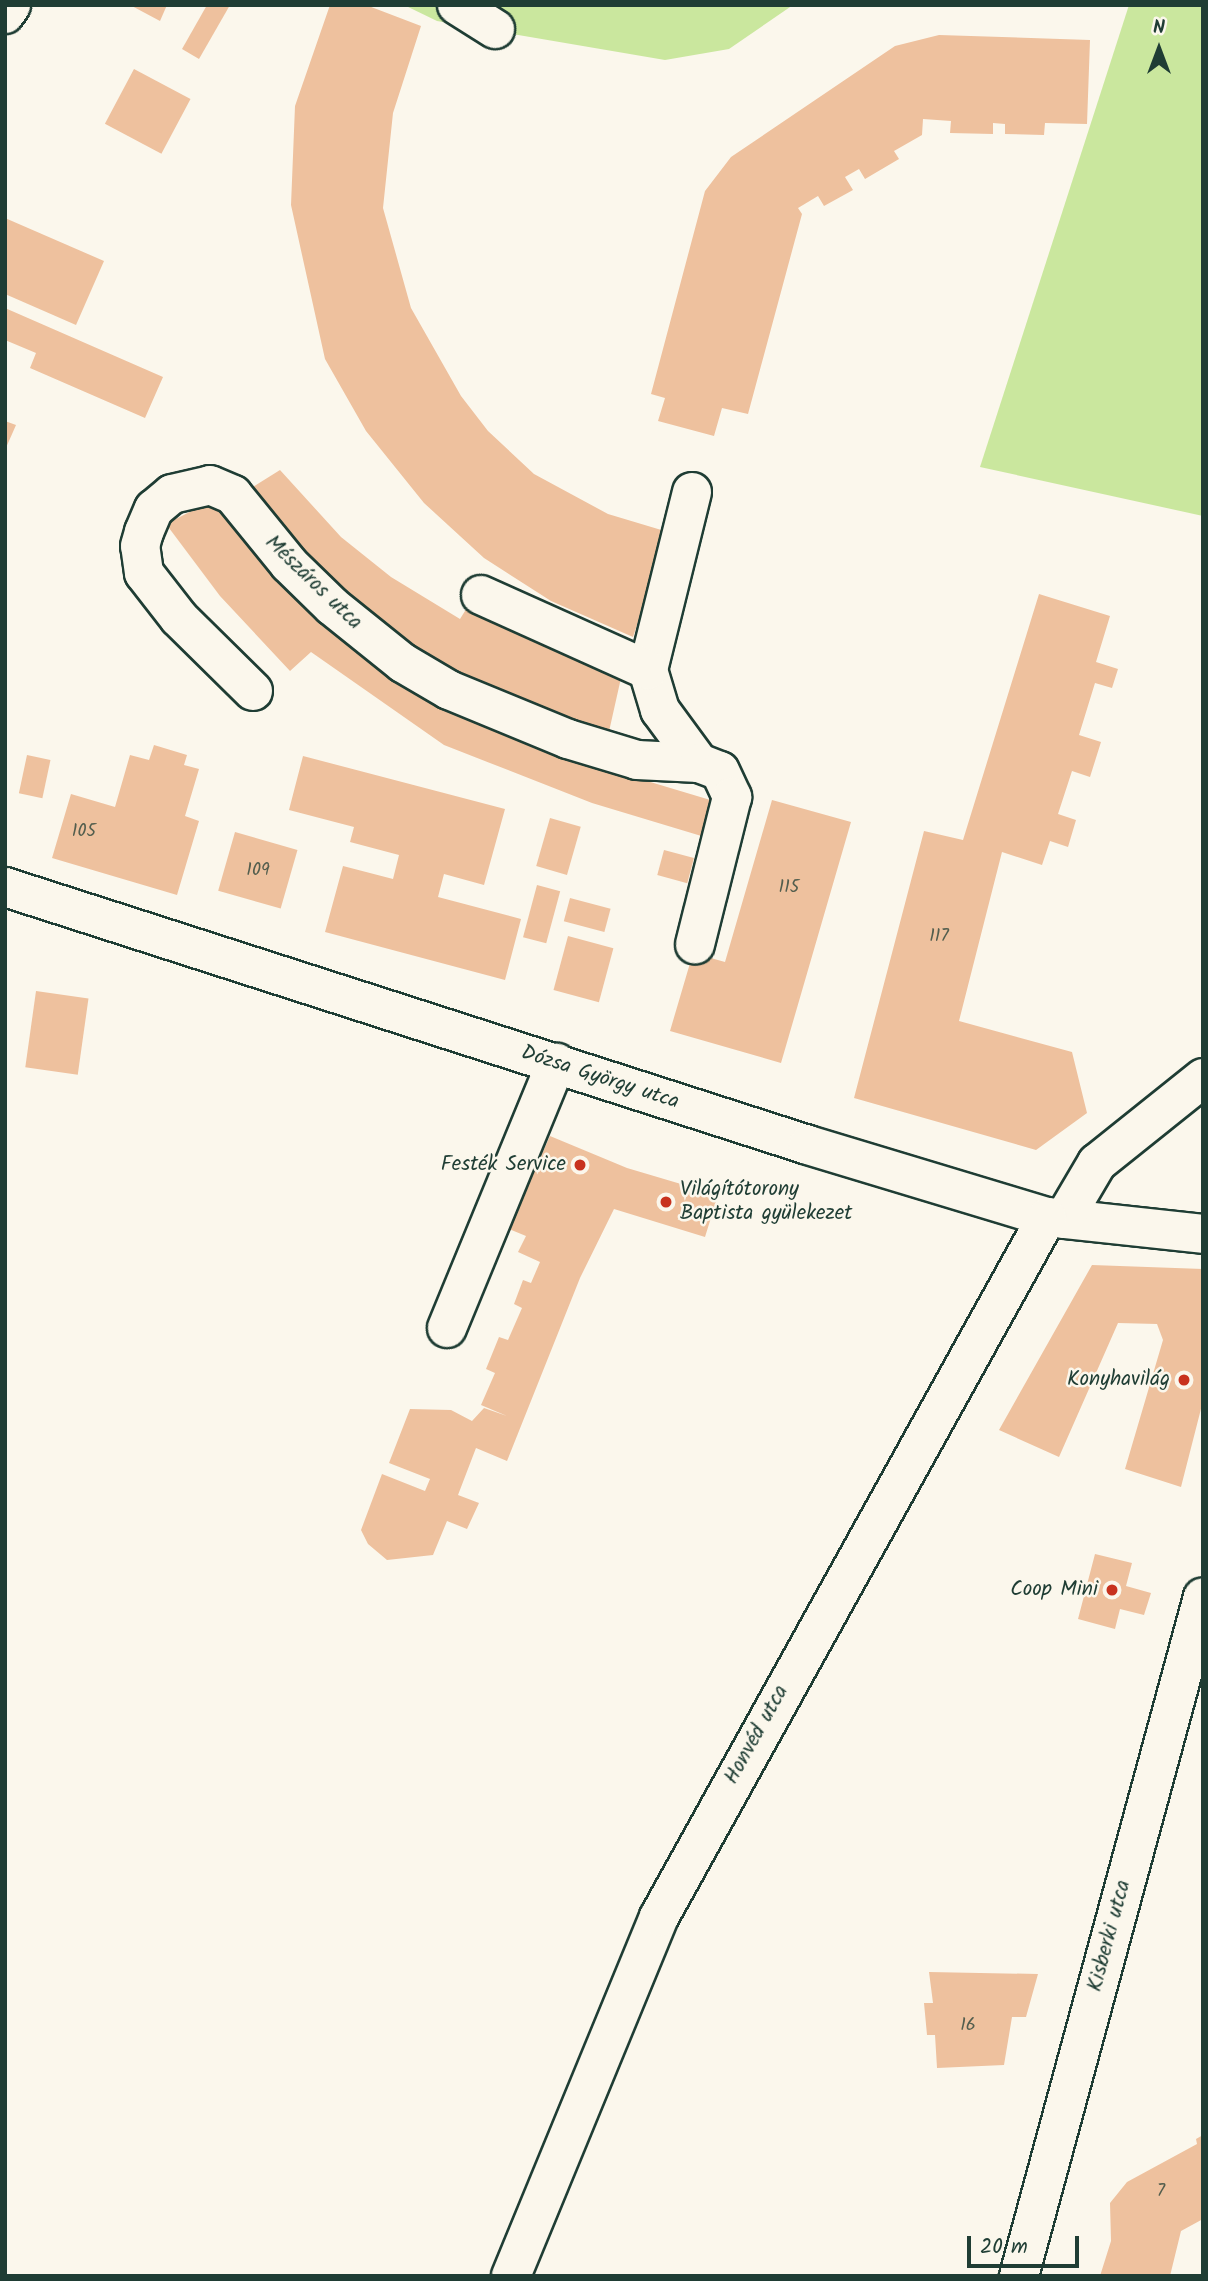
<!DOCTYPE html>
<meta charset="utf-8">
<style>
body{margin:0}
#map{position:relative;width:1208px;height:2281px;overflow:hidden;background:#fbf7ec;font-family:Kalam,sans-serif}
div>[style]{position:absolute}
.green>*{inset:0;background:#cae79e}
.building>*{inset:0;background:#eec19e;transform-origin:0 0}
.roads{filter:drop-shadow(2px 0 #1f3d34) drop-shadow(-2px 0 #1f3d34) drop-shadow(0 2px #1f3d34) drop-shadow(0 -2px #1f3d34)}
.minor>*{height:38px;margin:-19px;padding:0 19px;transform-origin:19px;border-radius:19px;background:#fbf7ec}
.dots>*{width:19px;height:19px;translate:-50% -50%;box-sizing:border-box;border:4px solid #fbf7ec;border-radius:50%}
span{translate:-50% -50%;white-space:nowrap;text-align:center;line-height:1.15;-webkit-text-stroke:5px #fbf7ec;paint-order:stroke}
.number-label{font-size:18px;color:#535e4e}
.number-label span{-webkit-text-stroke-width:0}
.street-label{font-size:21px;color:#1f3d34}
.poi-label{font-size:21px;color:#1f3d34}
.right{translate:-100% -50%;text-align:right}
.left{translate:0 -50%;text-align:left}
.frame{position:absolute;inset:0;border:7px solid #1f3d34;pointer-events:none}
.north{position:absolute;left:1124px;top:14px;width:70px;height:70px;-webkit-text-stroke:5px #fbf7ec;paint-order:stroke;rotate:0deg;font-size:19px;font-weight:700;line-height:28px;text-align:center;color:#1f3d34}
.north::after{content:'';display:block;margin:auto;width:24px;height:32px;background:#1f3d34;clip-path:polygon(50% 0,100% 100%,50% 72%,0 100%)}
.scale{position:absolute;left:967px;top:2236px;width:112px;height:32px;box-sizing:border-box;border:4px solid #1f3d34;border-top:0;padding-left:9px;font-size:21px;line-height:24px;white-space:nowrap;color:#1f3d34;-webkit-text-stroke:5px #fbf7ec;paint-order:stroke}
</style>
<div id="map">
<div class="green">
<i style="clip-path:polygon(404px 5px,793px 5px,729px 49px,665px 60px,437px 21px)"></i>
<i style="clip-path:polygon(1129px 5px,1203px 5px,1203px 516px,980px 467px)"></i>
</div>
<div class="building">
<i style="clip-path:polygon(130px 5px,167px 5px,160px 21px)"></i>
<i style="clip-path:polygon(207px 5px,230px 5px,199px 59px,182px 49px)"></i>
<i style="clip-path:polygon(330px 5px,366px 5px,421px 26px,393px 113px,383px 208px,411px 308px,461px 396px,488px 431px,534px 474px,608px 514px,668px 532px,633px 637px,551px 601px,484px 558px,424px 503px,366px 431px,325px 359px,291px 205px,295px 106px)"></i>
<i style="clip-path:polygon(939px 35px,1090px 40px,1087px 124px,1045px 123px,1044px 135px,1005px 134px,1005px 124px,993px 123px,993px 134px,950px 133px,951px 121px,923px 119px,922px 135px,894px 151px,899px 159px,865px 179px,859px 169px,845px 177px,853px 190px,824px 206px,818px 196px,798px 208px,802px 214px,748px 414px,722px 408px,714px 436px,658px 421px,665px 398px,651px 394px,705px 191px,731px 157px,895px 46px)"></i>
<i style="left:134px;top:69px;width:64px;height:62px;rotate:28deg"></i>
<i style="clip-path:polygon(5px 218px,104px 261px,76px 325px,5px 294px)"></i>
<i style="clip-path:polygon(5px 308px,163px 377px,145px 418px,30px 368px,36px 353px,5px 340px)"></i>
<i style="clip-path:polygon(5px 421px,16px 425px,5px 450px)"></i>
<i style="clip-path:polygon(280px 470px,341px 537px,391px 577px,460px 619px,470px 603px,623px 669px,608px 736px,521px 708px,435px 661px,373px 613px,319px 567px,251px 488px)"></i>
<i style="clip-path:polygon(225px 494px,338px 627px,607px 769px,717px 802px,708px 838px,592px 803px,444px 745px,311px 652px,290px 671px,220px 596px,166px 524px)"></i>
<i style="clip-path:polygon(1039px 594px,1110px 616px,1096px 662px,1118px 669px,1112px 688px,1095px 683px,1079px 735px,1101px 742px,1090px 777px,1072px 771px,1058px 814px,1076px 820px,1068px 847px,1050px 841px,1042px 865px,1002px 852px,959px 1021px,1072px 1052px,1087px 1113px,1036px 1150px,854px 1098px,924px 831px,963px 840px)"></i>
<i style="clip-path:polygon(154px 745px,187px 755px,184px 765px,199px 769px,185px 816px,199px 821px,177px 895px,52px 858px,71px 794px,115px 807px,130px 755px,149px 760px)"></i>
<i style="left:27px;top:755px;width:24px;height:39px;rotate:12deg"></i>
<i style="clip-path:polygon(303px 756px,505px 809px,484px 885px,444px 874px,438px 897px,521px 919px,505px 980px,325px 932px,343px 866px,393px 879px,399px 855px,350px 842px,354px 827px,289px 810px)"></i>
<i style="clip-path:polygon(772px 800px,851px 822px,781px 1063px,670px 1031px,693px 953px,725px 962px)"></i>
<i style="left:550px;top:818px;width:32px;height:50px;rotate:16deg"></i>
<i style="left:235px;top:832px;width:65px;height:61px;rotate:16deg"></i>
<i style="left:664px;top:850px;width:31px;height:26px;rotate:15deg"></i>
<i style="left:537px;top:885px;width:24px;height:54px;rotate:15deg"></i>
<i style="left:570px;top:898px;width:42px;height:24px;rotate:15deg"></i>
<i style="left:568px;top:936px;width:47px;height:56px;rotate:15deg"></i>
<i style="left:36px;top:991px;width:53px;height:77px;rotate:8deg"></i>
<i style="clip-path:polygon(550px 1136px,627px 1168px,718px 1195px,705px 1237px,614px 1209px,580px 1278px,507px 1461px,476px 1448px,458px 1495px,479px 1503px,467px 1529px,447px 1521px,433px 1555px,387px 1560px,368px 1544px,361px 1530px,382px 1474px,425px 1491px,430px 1479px,389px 1463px,410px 1409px,451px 1410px,472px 1421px,484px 1408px,507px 1416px,481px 1405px,495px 1373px,486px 1369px,499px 1337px,508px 1340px,522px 1308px,514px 1304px,523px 1280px,531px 1283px,540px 1262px,518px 1252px,526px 1236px,509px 1229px)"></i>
<i style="clip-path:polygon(1092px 1265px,1203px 1269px,1203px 1401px,1181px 1487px,1125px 1469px,1163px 1340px,1157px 1324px,1118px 1323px,1059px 1457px,999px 1430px)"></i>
<i style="clip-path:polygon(1095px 1554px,1132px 1563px,1126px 1586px,1151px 1593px,1144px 1615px,1120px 1609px,1115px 1629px,1078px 1619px)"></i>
<i style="clip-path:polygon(929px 1972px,1038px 1974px,1026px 2017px,1012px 2017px,1004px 2065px,937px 2068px,935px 2035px,927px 2035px,924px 2003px,933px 2003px)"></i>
<i style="clip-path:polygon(1203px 2135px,1203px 2219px,1181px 2231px,1170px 2276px,1100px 2276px,1111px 2241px,1110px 2203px,1127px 2182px,1197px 2144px,1196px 2139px)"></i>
</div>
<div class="roads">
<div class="minor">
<i style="left:457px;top:5px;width:45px;rotate:32.3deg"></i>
<i style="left:5px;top:14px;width:11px;rotate:-56deg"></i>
<i style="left:692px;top:492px;width:183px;rotate:103.9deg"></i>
<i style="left:648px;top:670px;width:42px;rotate:73.3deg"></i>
<i style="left:660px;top:710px;width:66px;rotate:53.7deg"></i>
<i style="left:481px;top:595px;width:183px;rotate:24.2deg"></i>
<i style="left:253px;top:691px;width:104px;rotate:-135.4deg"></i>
<i style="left:179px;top:618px;width:57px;rotate:-127.9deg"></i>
<i style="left:144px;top:573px;width:27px;rotate:-98deg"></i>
<i style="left:140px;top:546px;width:15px;rotate:-74deg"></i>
<i style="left:144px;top:532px;width:25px;rotate:-67deg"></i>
<i style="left:154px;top:509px;width:23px;rotate:-40deg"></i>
<i style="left:172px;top:494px;width:39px;rotate:-13deg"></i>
<i style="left:210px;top:485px;width:25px;rotate:23deg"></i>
<i style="left:233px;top:495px;width:89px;rotate:50.9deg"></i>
<i style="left:289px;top:564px;width:60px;rotate:44.3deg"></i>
<i style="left:332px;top:606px;width:91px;rotate:38.8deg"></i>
<i style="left:403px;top:663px;width:53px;rotate:30.4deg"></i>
<i style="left:449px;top:690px;width:129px;rotate:22.4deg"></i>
<i style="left:568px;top:739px;width:72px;rotate:16.9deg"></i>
<i style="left:637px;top:760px;width:62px;rotate:2.8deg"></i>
<i style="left:699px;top:763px;width:22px;rotate:21deg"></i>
<i style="left:720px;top:771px;width:29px;rotate:65deg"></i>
<i style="left:732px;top:797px;width:152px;rotate:104.1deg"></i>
<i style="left:5px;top:887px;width:843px;rotate:17.81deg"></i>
<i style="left:808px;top:1145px;width:250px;rotate:16.8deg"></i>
<i style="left:1047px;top:1217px;width:157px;rotate:6.2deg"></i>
<i style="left:1064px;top:1219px;width:65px;rotate:-59.5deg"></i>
<i style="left:1097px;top:1163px;width:136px;rotate:-38.7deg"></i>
<i style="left:447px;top:1328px;width:287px;rotate:-67.6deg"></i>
<i style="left:511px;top:2276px;width:388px;rotate:-67.6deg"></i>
<i style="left:659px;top:1917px;width:800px;rotate:-61deg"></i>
<i style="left:1019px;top:2276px;width:703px;rotate:-74.84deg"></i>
</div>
</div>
<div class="dots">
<i style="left:580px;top:1165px;background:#c8321e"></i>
<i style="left:666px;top:1202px;background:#c8321e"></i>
<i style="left:1184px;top:1380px;background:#c8321e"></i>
<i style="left:1112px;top:1590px;background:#c8321e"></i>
</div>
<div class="number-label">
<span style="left:84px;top:832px">105</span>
<span style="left:258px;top:871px">109</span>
<span style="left:789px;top:888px">115</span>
<span style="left:939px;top:937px">117</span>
<span style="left:968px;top:2026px">16</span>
<span style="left:1161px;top:2192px">7</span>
</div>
<div class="street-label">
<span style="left:313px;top:583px;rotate:44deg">Mészáros utca</span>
<span style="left:600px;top:1078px;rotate:18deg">Dózsa György utca</span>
<span style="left:757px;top:1735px;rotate:-61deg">Honvéd utca</span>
<span style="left:1110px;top:1936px;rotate:-75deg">Kisberki utca</span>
</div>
<div class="poi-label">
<span class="right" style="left:566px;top:1165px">Festék Service</span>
<span class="left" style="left:680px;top:1202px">Világítótorony<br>Baptista gyülekezet</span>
<span class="right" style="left:1170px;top:1380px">Konyhavilág</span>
<span class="right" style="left:1098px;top:1590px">Coop Mini</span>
</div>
<div class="frame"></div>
<div class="north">N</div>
<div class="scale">20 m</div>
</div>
